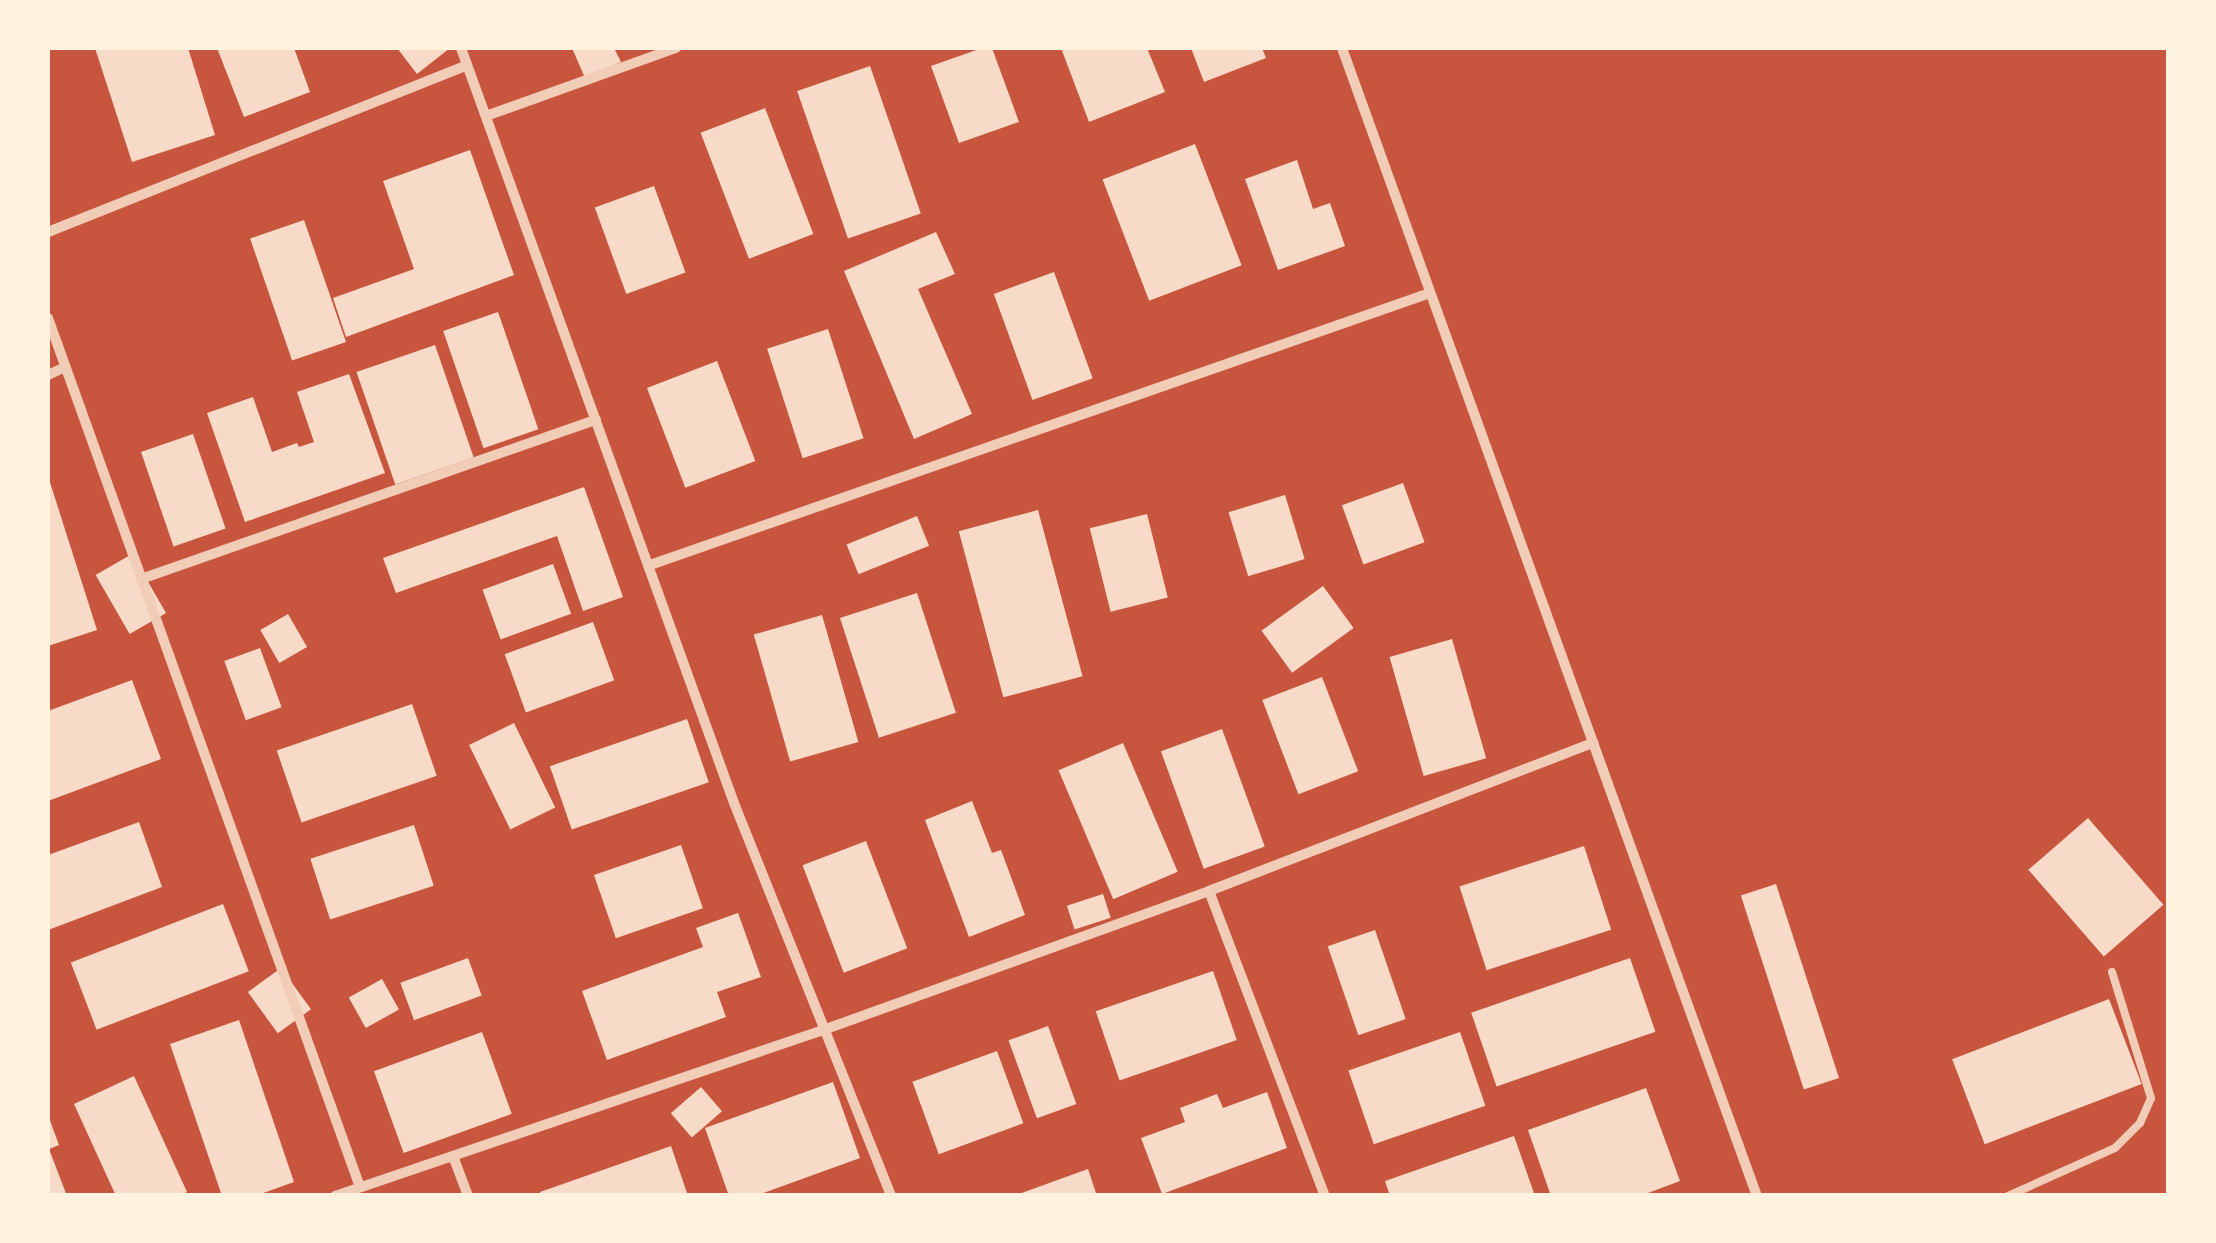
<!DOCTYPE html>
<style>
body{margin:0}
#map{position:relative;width:2216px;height:1243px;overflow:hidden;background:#c8553d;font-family:Mulish,sans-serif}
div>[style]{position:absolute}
.building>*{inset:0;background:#f7dbc8;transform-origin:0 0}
.service>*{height:8px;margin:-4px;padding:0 4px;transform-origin:4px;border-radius:4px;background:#f1ccb7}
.minor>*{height:10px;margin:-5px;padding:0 5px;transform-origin:5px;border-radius:5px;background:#f1ccb7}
span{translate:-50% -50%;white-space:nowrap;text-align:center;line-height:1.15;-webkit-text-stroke:8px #fff3e0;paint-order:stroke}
.frame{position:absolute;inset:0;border:50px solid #fff3e0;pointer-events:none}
</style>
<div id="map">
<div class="building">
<i style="clip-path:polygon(95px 48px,188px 48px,215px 135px,132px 162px)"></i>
<i style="clip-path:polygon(217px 48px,294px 48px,310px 92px,244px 117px)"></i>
<i style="clip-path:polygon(397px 48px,450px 48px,417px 74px)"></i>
<i style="clip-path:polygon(572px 48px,614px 48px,621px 62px,585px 78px)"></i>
<i style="clip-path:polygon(982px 48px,992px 48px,1019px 122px,959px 143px,931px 66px)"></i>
<i style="clip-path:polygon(1061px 48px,1147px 48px,1165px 92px,1089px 122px)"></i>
<i style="clip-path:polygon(1191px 48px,1262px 48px,1266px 58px,1204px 82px)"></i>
<i style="left:870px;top:66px;width:156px;height:77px;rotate:71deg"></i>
<i style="left:765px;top:108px;width:135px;height:69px;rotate:69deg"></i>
<i style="left:1195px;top:144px;width:130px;height:99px;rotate:69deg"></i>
<i style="clip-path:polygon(470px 150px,514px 275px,346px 337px,333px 298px,414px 269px,383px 181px)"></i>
<i style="clip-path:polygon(1297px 160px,1313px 209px,1330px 203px,1345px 246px,1278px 270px,1245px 179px)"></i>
<i style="left:654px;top:186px;width:92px;height:63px;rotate:70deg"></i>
<i style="left:304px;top:220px;width:129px;height:57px;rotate:71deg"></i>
<i style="clip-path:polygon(936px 232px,955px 274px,918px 289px,972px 414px,914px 439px,844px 271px)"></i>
<i style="left:1054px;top:272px;width:113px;height:64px;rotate:70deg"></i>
<i style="left:498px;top:312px;width:124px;height:58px;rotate:71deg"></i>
<i style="left:828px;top:329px;width:115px;height:64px;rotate:72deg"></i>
<i style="left:435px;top:345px;width:119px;height:83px;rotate:71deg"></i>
<i style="left:717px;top:361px;width:107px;height:75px;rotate:69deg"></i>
<i style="clip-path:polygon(349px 374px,385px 473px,245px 522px,207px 413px,253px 397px,272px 452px,297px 443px,299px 447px,314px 442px,297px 392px)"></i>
<i style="left:193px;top:434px;width:100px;height:55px;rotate:71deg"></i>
<i style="clip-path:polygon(48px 476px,97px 630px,48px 646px)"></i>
<i style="left:1403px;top:483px;width:63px;height:65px;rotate:70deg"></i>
<i style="clip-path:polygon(584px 487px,623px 597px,583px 611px,557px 536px,396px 593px,383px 558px)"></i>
<i style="left:1285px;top:495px;width:67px;height:59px;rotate:73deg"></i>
<i style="left:1038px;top:510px;width:172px;height:82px;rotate:75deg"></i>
<i style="left:1147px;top:514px;width:86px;height:59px;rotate:76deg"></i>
<i style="left:917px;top:516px;width:32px;height:76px;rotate:68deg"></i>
<i style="left:132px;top:554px;width:68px;height:42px;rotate:60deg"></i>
<i style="left:553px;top:564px;width:53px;height:75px;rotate:70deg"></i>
<i style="left:1323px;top:586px;width:52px;height:76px;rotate:54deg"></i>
<i style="left:917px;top:593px;width:126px;height:81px;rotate:72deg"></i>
<i style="left:288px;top:614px;width:38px;height:32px;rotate:60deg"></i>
<i style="left:822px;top:615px;width:132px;height:71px;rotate:74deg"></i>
<i style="left:593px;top:622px;width:62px;height:94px;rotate:70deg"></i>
<i style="left:1452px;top:639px;width:124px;height:65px;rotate:74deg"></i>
<i style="left:260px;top:648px;width:63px;height:38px;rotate:70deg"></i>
<i style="left:1322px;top:677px;width:101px;height:64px;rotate:69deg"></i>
<i style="clip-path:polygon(132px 680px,161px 759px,48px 801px,48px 711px)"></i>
<i style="left:412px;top:704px;width:76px;height:143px;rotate:71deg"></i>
<i style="left:687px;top:719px;width:67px;height:145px;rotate:71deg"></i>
<i style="left:514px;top:723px;width:94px;height:50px;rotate:64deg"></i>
<i style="left:1222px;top:729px;width:125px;height:65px;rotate:70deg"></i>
<i style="left:1123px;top:743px;width:140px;height:70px;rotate:67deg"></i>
<i style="clip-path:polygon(972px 801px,992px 853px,1001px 850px,1025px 915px,969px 937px,925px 820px)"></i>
<i style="left:2088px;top:818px;width:115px;height:79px;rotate:49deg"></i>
<i style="clip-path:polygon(139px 822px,162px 887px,48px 930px,48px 855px)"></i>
<i style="left:414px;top:825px;width:64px;height:109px;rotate:72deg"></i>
<i style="left:866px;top:841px;width:115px;height:68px;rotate:69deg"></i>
<i style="left:681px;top:845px;width:67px;height:92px;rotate:71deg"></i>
<i style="left:1584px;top:846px;width:88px;height:131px;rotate:72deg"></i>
<i style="left:1776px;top:884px;width:204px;height:37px;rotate:72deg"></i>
<i style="left:1103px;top:894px;width:25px;height:38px;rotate:72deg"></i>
<i style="left:223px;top:904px;width:72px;height:163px;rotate:69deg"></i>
<i style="clip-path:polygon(738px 913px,761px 977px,717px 992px,726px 1017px,607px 1060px,582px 991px,703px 947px,696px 928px)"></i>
<i style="left:1375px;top:930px;width:94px;height:50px;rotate:71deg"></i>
<i style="left:468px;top:958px;width:40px;height:72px;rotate:70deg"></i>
<i style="left:1630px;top:958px;width:78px;height:168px;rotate:71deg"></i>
<i style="left:281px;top:968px;width:51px;height:41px;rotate:54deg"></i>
<i style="left:1213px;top:971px;width:73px;height:124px;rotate:71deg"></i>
<i style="left:382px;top:979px;width:35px;height:38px;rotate:61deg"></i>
<i style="left:2109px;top:999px;width:91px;height:168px;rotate:69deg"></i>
<i style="clip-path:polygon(239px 1020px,294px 1182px,255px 1196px,222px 1196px,170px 1044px)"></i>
<i style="left:1048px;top:1026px;width:83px;height:42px;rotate:70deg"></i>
<i style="left:482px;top:1032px;width:87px;height:115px;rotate:70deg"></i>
<i style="left:1460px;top:1032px;width:78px;height:118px;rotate:71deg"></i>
<i style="left:997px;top:1051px;width:77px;height:90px;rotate:70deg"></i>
<i style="clip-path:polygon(134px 1076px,187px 1192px,179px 1196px,116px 1196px,74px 1104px)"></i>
<i style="clip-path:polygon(833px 1082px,860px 1158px,755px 1196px,729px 1196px,705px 1128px)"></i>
<i style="left:701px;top:1087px;width:32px;height:40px;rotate:49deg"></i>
<i style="clip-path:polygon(1646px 1088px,1680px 1181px,1640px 1196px,1551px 1196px,1528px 1130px)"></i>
<i style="clip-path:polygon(1267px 1092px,1287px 1148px,1162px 1194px,1141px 1138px,1185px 1122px,1180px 1108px,1217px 1094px,1223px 1108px)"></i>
<i style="clip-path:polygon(48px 1115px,59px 1145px,49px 1149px,67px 1196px,48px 1196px)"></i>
<i style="clip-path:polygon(1514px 1136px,1535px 1196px,1390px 1196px,1385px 1181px)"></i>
<i style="clip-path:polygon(671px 1146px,688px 1196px,541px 1196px,540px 1192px)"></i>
<i style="clip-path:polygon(1088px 1169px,1097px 1196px,1016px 1196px,1016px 1195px)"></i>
</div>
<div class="service">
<i style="left:2008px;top:1196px;width:117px;rotate:-24.2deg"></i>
<i style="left:2115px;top:1148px;width:35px;rotate:-45deg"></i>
<i style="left:2140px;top:1123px;width:27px;rotate:-66deg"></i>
<i style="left:2151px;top:1098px;width:132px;rotate:-107.2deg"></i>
</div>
<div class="minor">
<i style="left:461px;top:48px;width:803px;rotate:70.12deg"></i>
<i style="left:734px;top:803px;width:423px;rotate:68.2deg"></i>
<i style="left:1342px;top:48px;width:1221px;rotate:70.13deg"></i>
<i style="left:486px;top:116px;width:202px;rotate:-19.7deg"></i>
<i style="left:48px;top:232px;width:451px;rotate:-21.7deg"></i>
<i style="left:48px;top:318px;width:923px;rotate:70.25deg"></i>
<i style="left:48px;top:375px;width:19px;rotate:-25deg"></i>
<i style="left:650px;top:565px;width:826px;rotate:-19.22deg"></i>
<i style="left:141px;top:579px;width:482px;rotate:-19.3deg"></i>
<i style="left:1209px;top:891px;width:326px;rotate:69.2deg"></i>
<i style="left:453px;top:1156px;width:43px;rotate:69.4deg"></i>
<i style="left:335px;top:1196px;width:519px;rotate:-18.78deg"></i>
<i style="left:826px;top:1029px;width:407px;rotate:-19.8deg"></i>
<i style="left:1209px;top:891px;width:412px;rotate:-21.1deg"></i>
</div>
<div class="frame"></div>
</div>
